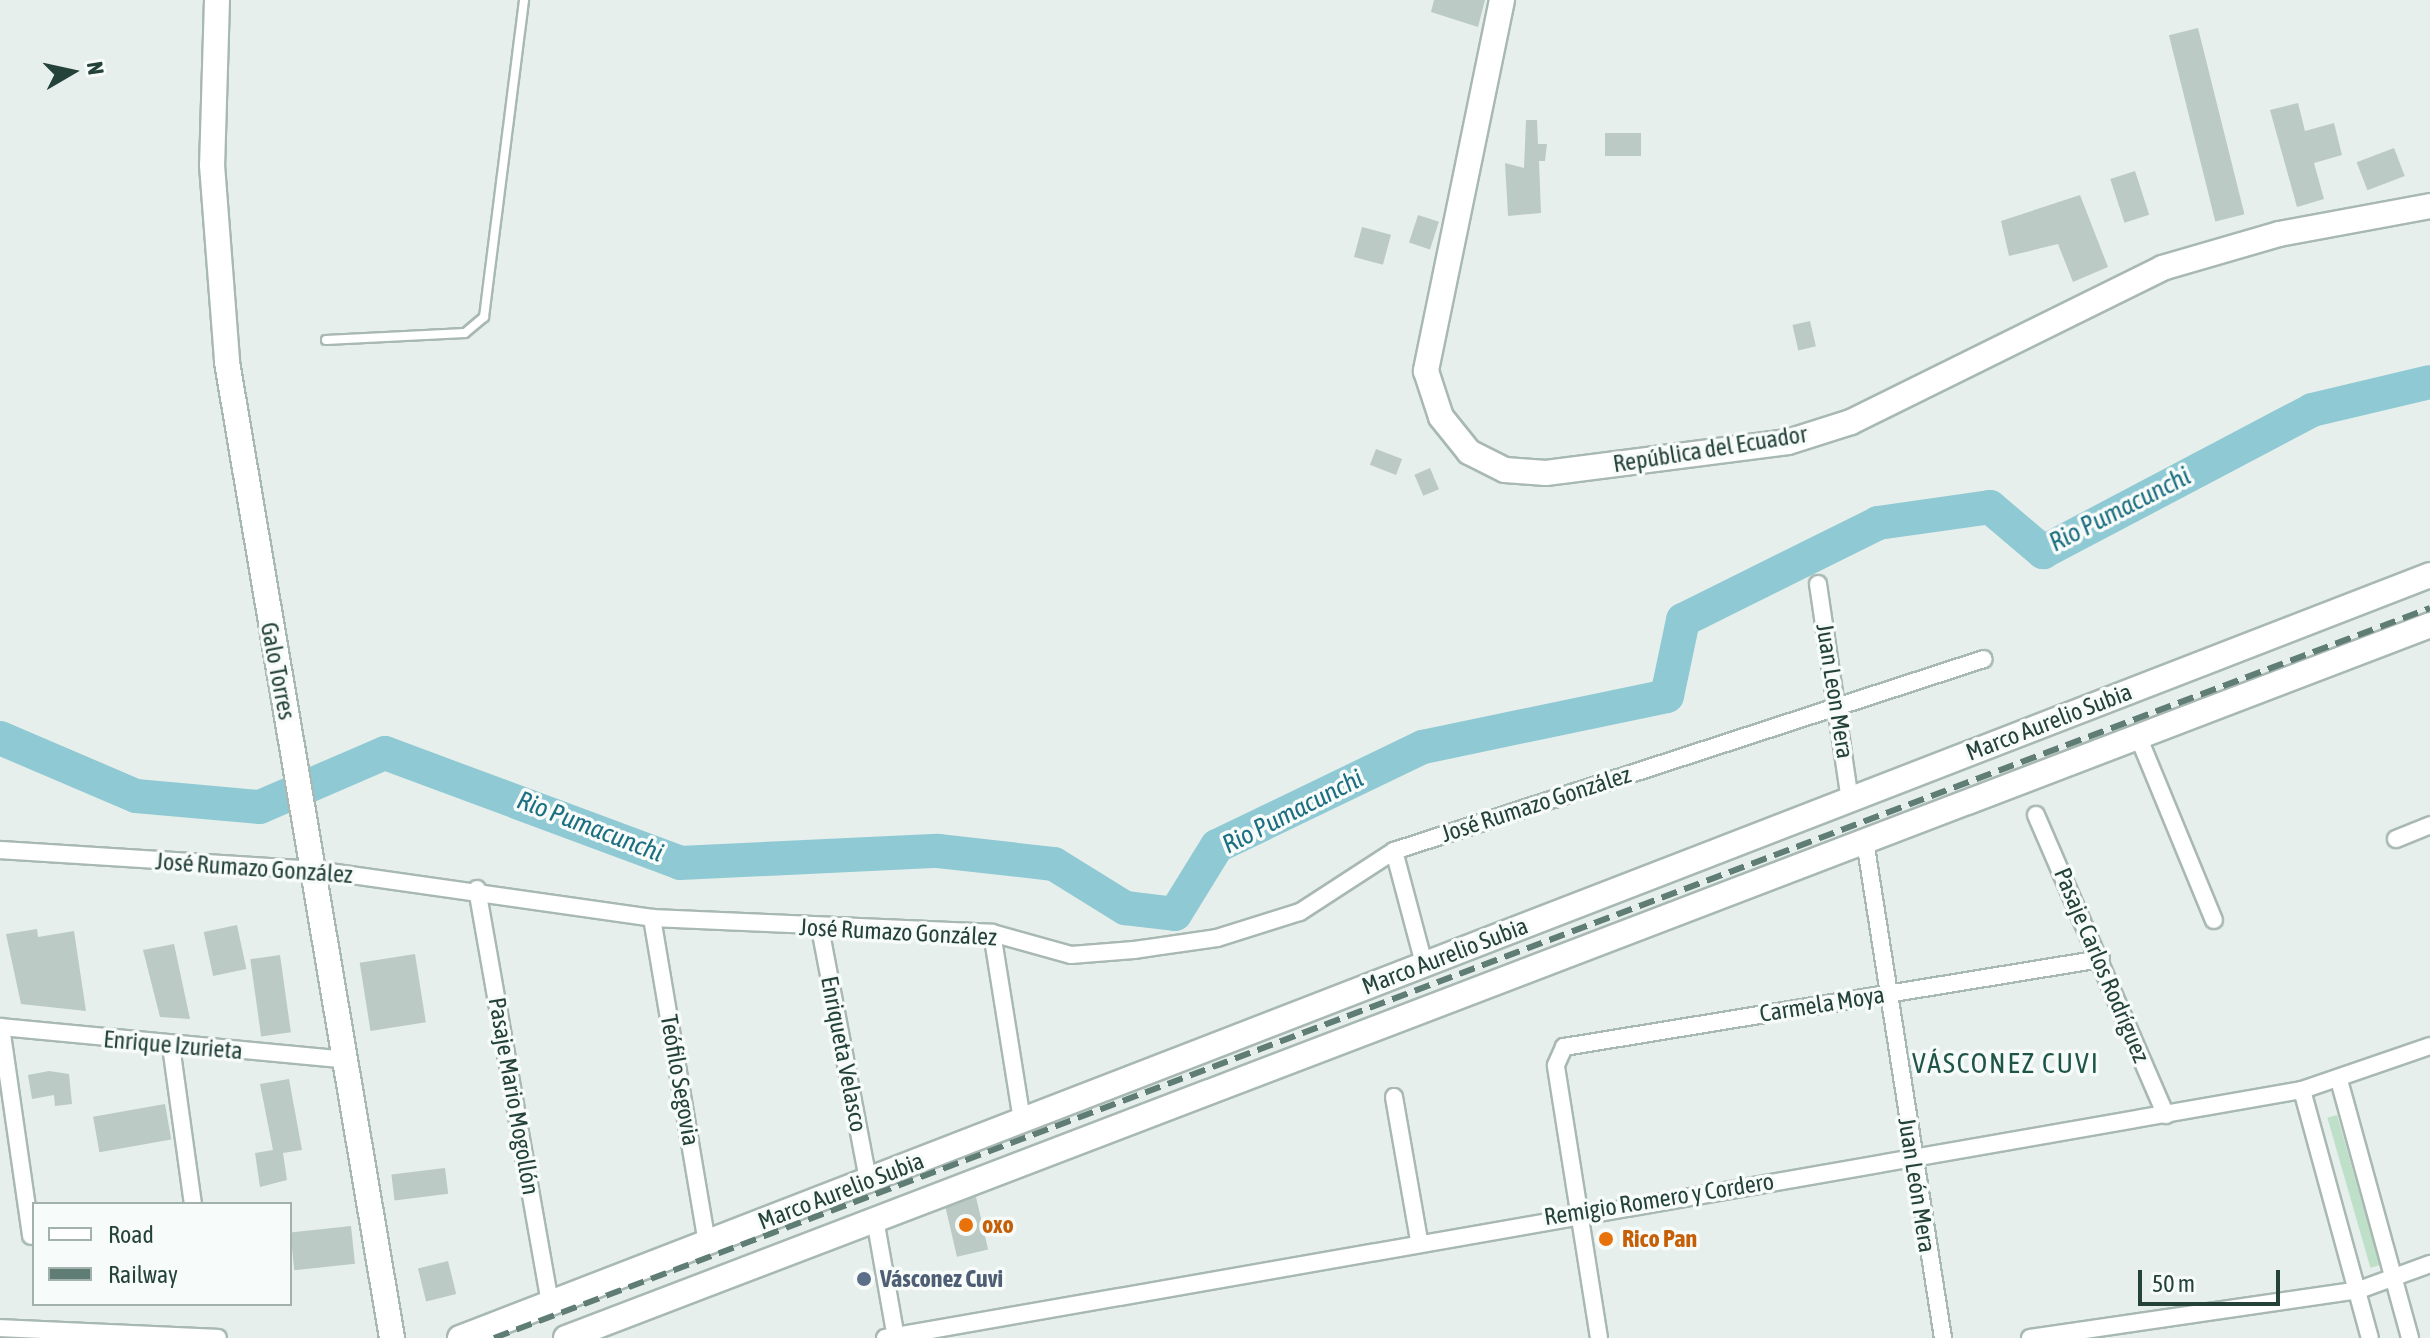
<!DOCTYPE html>
<meta charset="utf-8">
<style>
body{margin:0}
#map{position:relative;width:2430px;height:1338px;overflow:hidden;background:#e6efeb;font-family:"Asap Condensed",sans-serif}
div>[style]{position:absolute}
.green>*{inset:0;background:#bfe0c8;transform-origin:0 0}
.river>*{height:34px;margin:-17px;padding:0 17px;transform-origin:17px;border-radius:17px;background:#8ec9d4}
.building>*{inset:0;background:#bbcac4;transform-origin:0 0}
.roads{filter:drop-shadow(2px 0 #a8b8b2) drop-shadow(-2px 0 #a8b8b2) drop-shadow(0 2px #a8b8b2) drop-shadow(0 -2px #a8b8b2)}
.lane>*{height:8px;margin:-4px;padding:0 4px;transform-origin:4px;border-radius:4px;background:#fff}
.street>*{height:16px;margin:-8px;padding:0 8px;transform-origin:8px;border-radius:8px;background:#fff}
.secondary>*{height:24px;margin:-12px;padding:0 12px;transform-origin:12px;border-radius:12px;background:#fff}
.rail>*{height:6px;margin-top:-3px;transform-origin:0;background:repeating-linear-gradient(90deg,#5f7d75 0 16px,transparent 0 24px)}
.dots>*{width:22px;height:22px;translate:-50% -50%;box-sizing:border-box;border:4px solid #f7fbf9;border-radius:50%}
span{translate:-50% -50%;white-space:nowrap;text-align:center;line-height:1.15;-webkit-text-stroke:7px #f7fbf9;paint-order:stroke}
.street-label{font-size:24px;color:#24423a}
.food-label{font-size:24px;color:#c56008;font-weight:700}
.left{translate:0 -50%;text-align:left}
.service-label{font-size:24px;color:#4e5e75;font-weight:700}
.water-label{font-size:26px;color:#1c6f80;font-style:italic}
.quarter-label{font-size:28px;color:#1f5548;letter-spacing:2px}
.legend{position:absolute;left:32px;top:1202px;width:260px;height:104px;box-sizing:border-box;background:#f7fbf9;border:2px solid #a3b1ad;margin:0;padding:10px 14px;list-style:none;font-size:24px;color:#24423a}
.legend li{display:flex;align-items:center;gap:16px;height:40px}
.legend b{width:40px;border:2px solid #a3b1ad}
.north{position:absolute;left:32px;top:32px;width:80px;height:80px;-webkit-text-stroke:6px #f7fbf9;paint-order:stroke;rotate:81deg;font-size:22px;font-weight:700;line-height:32px;text-align:center;color:#24423a}
.north::after{content:'';display:block;margin:auto;width:28px;height:36px;background:#24423a;clip-path:polygon(50% 0,100% 100%,50% 72%,0 100%)}
.scale{position:absolute;left:2138px;top:1270px;width:142px;height:36px;box-sizing:border-box;border:4px solid #24423a;border-top:0;padding-left:10px;font-size:24px;line-height:28px;white-space:nowrap;color:#24423a;-webkit-text-stroke:6px #f7fbf9;paint-order:stroke}
</style>
<div id="map">
<div class="green">
<i style="left:2337px;top:1115px;width:156px;height:10px;rotate:74deg"></i>
</div>
<div class="river">
<i style="left:0;top:738px;width:148px;rotate:23.1deg"></i>
<i style="left:136px;top:796px;width:124px;rotate:5.1deg"></i>
<i style="left:260px;top:807px;width:136px;rotate:-23.4deg"></i>
<i style="left:385px;top:753px;width:315px;rotate:20.4deg"></i>
<i style="left:680px;top:863px;width:258px;rotate:-2.7deg"></i>
<i style="left:938px;top:851px;width:117px;rotate:6.4deg"></i>
<i style="left:1054px;top:864px;width:84px;rotate:31.8deg"></i>
<i style="left:1125px;top:908px;width:50px;rotate:6.8deg"></i>
<i style="left:1175px;top:914px;width:80px;rotate:-58.3deg"></i>
<i style="left:1217px;top:846px;width:229px;rotate:-25.7deg"></i>
<i style="left:1423px;top:747px;width:249px;rotate:-11.8deg"></i>
<i style="left:1667px;top:696px;width:78px;rotate:-78.1deg"></i>
<i style="left:1683px;top:620px;width:218px;rotate:-26.4deg"></i>
<i style="left:1878px;top:523px;width:113px;rotate:-8.1deg"></i>
<i style="left:1990px;top:507px;width:70px;rotate:40.3deg"></i>
<i style="left:2043px;top:552px;width:304px;rotate:-27.8deg"></i>
<i style="left:2312px;top:410px;width:121px;rotate:-13.3deg"></i>
</div>
<div class="building">
<i style="clip-path:polygon(1434px 0,1485px 0,1478px 27px,1431px 12px)"></i>
<i style="left:2198px;top:28px;width:192px;height:30px;rotate:76deg"></i>
<i style="clip-path:polygon(2298px 103px,2305px 131px,2334px 123px,2342px 155px,2314px 163px,2324px 199px,2297px 207px,2270px 110px)"></i>
<i style="clip-path:polygon(1526px 120px,1537px 120px,1538px 144px,1547px 144px,1545px 161px,1539px 161px,1541px 213px,1508px 216px,1505px 163px,1524px 168px)"></i>
<i style="left:1641px;top:133px;width:23px;height:36px;rotate:90deg"></i>
<i style="left:2394px;top:148px;width:30px;height:40px;rotate:69deg"></i>
<i style="left:2135px;top:171px;width:46px;height:26px;rotate:72deg"></i>
<i style="clip-path:polygon(2080px 195px,2108px 267px,2073px 282px,2058px 244px,2009px 256px,2001px 221px)"></i>
<i style="left:1418px;top:215px;width:22px;height:29px;rotate:18deg"></i>
<i style="left:1362px;top:227px;width:30px;height:31px;rotate:15deg"></i>
<i style="left:1810px;top:321px;width:26px;height:18px;rotate:77deg"></i>
<i style="left:1376px;top:449px;width:28px;height:17px;rotate:21deg"></i>
<i style="left:1430px;top:468px;width:23px;height:17px;rotate:67deg"></i>
<i style="left:237px;top:925px;width:45px;height:34px;rotate:78deg"></i>
<i style="clip-path:polygon(37px 929px,38px 937px,74px 931px,86px 1011px,21px 1004px,6px 934px)"></i>
<i style="clip-path:polygon(174px 944px,190px 1019px,160px 1017px,143px 950px)"></i>
<i style="left:415px;top:954px;width:69px;height:56px;rotate:81deg"></i>
<i style="left:280px;top:955px;width:78px;height:30px;rotate:82deg"></i>
<i style="clip-path:polygon(49px 1071px,69px 1074px,72px 1104px,55px 1106px,54px 1095px,32px 1099px,28px 1075px)"></i>
<i style="clip-path:polygon(289px 1079px,302px 1150px,283px 1153px,287px 1180px,260px 1187px,255px 1153px,273px 1150px,260px 1084px)"></i>
<i style="left:165px;top:1104px;width:36px;height:73px;rotate:80deg"></i>
<i style="left:445px;top:1168px;width:26px;height:54px;rotate:83deg"></i>
<i style="left:976px;top:1197px;width:54px;height:32px;rotate:77deg"></i>
<i style="left:351px;top:1226px;width:38px;height:61px;rotate:84deg"></i>
<i style="left:448px;top:1261px;width:34px;height:31px;rotate:76deg"></i>
</div>
<div class="roads">
<div class="lane">
<i style="left:326px;top:340px;width:139px;rotate:-2.9deg"></i>
<i style="left:465px;top:333px;width:25px;rotate:-40deg"></i>
<i style="left:484px;top:317px;width:320px;rotate:-82.8deg"></i>
</div>
<div class="street">
<i style="left:1818px;top:584px;width:218px;rotate:81.6deg"></i>
<i style="left:2138px;top:736px;width:199px;rotate:67.6deg"></i>
<i style="left:2036px;top:815px;width:327px;rotate:66.6deg"></i>
<i style="left:2396px;top:839px;width:37px;rotate:-22deg"></i>
<i style="left:1865px;top:841px;width:503px;rotate:81.08deg"></i>
<i style="left:0;top:850px;width:317px;rotate:3.6deg"></i>
<i style="left:316px;top:870px;width:339px;rotate:8.1deg"></i>
<i style="left:652px;top:918px;width:340px;rotate:2.5deg"></i>
<i style="left:992px;top:933px;width:82px;rotate:15.6deg"></i>
<i style="left:1071px;top:955px;width:63px;rotate:-4.5deg"></i>
<i style="left:1134px;top:950px;width:84px;rotate:-8.2deg"></i>
<i style="left:1217px;top:938px;width:87px;rotate:-17.4deg"></i>
<i style="left:1300px;top:912px;width:112px;rotate:-33deg"></i>
<i style="left:1394px;top:851px;width:620px;rotate:-18.03deg"></i>
<i style="left:1394px;top:851px;width:117px;rotate:75.1deg"></i>
<i style="left:477px;top:889px;width:420px;rotate:80deg"></i>
<i style="left:652px;top:918px;width:330px;rotate:80.4deg"></i>
<i style="left:820px;top:928px;width:257px;rotate:79.2deg"></i>
<i style="left:992px;top:933px;width:189px;rotate:80.9deg"></i>
<i style="left:0;top:1027px;width:349px;rotate:5.4deg"></i>
<i style="left:1px;top:1027px;width:211px;rotate:81.8deg"></i>
<i style="left:171px;top:1046px;width:160px;rotate:82.1deg"></i>
<i style="left:2339px;top:1080px;width:268px;rotate:74.6deg"></i>
<i style="left:2302px;top:1090px;width:257px;rotate:74.7deg"></i>
<i style="left:1394px;top:1097px;width:145px;rotate:80.1deg"></i>
<i style="left:875px;top:1219px;width:116px;rotate:80deg"></i>
<i style="left:0;top:1328px;width:218px;rotate:2.6deg"></i>
<i style="left:885px;top:1338px;width:1439px;rotate:-9.93deg"></i>
<i style="left:2302px;top:1090px;width:135px;rotate:-19deg"></i>
<i style="left:1599px;top:1338px;width:276px;rotate:-99deg"></i>
<i style="left:1556px;top:1065px;width:20px;rotate:-66deg"></i>
<i style="left:1564px;top:1047px;width:544px;rotate:-9.31deg"></i>
<i style="left:2030px;top:1338px;width:332px;rotate:-8.3deg"></i>
<i style="left:2359px;top:1290px;width:76px;rotate:-20.1deg"></i>
</div>
<div class="secondary">
<i style="left:217px;top:0;width:165px;rotate:91.7deg"></i>
<i style="left:212px;top:165px;width:198px;rotate:85.6deg"></i>
<i style="left:227px;top:362px;width:990px;rotate:80.4deg"></i>
<i style="left:1502px;top:0;width:379px;rotate:101.6deg"></i>
<i style="left:1426px;top:371px;width:48px;rotate:71.9deg"></i>
<i style="left:1441px;top:417px;width:45px;rotate:51.3deg"></i>
<i style="left:1469px;top:452px;width:40px;rotate:26.6deg"></i>
<i style="left:1505px;top:470px;width:41px;rotate:4.2deg"></i>
<i style="left:1546px;top:473px;width:244px;rotate:-7.3deg"></i>
<i style="left:1788px;top:442px;width:66px;rotate:-17.6deg"></i>
<i style="left:1851px;top:422px;width:347px;rotate:-26.3deg"></i>
<i style="left:2162px;top:268px;width:122px;rotate:-16.2deg"></i>
<i style="left:2279px;top:234px;width:154px;rotate:-10.5deg"></i>
<i style="left:460px;top:1338px;width:2113px;rotate:-21.17deg"></i>
<i style="left:566px;top:1338px;width:1996px;rotate:-20.93deg"></i>
</div>
</div>
<div class="rail">
<i style="left:494px;top:1338px;width:2069px;rotate:-20.66deg"></i>
</div>
<div class="dots">
<i style="left:966px;top:1225px;background:#e8710a"></i>
<i style="left:1606px;top:1239px;background:#e8710a"></i>
<i style="left:864px;top:1279px;background:#5c6f8a"></i>
</div>
<div class="street-label">
<span style="left:1710px;top:449px;rotate:-9deg">República del Ecuador</span>
<span style="left:278px;top:671px;rotate:79deg">Galo Torres</span>
<span style="left:1835px;top:691px;rotate:81deg">Juan Leon Mera</span>
<span style="left:2049px;top:722px;rotate:-21deg">Marco Aurelio Subia</span>
<span style="left:1536px;top:804px;rotate:-18deg">José Rumazo González</span>
<span style="left:254px;top:868px;rotate:4deg">José Rumazo González</span>
<span style="left:898px;top:932px;rotate:3deg">José Rumazo González</span>
<span style="left:1445px;top:956px;rotate:-21deg">Marco Aurelio Subia</span>
<span style="left:2102px;top:965px;rotate:67deg">Pasaje Carlos Rodríguez</span>
<span style="left:1822px;top:1004px;rotate:-9deg">Carmela Moya</span>
<span style="left:173px;top:1045px;rotate:5deg">Enrique Izurieta</span>
<span style="left:844px;top:1054px;rotate:79deg">Enriqueta Velasco</span>
<span style="left:680px;top:1080px;rotate:80deg">Teófilo Segovia</span>
<span style="left:514px;top:1096px;rotate:80deg">Pasaje Mario Mogollón</span>
<span style="left:1917px;top:1185px;rotate:81deg">Juan León Mera</span>
<span style="left:841px;top:1191px;rotate:-21deg">Marco Aurelio Subia</span>
<span style="left:1659px;top:1199px;rotate:-9deg">Remigio Romero y Cordero</span>
</div>
<div class="food-label">
<span class="left" style="left:982px;top:1225px">oxo</span>
<span class="left" style="left:1622px;top:1239px">Rico Pan</span>
</div>
<div class="service-label">
<span class="left" style="left:880px;top:1279px">Vásconez Cuvi</span>
</div>
<div class="water-label">
<span style="left:2120px;top:510px;rotate:-27deg">Rio Pumacunchi</span>
<span style="left:1293px;top:812px;rotate:-27deg">Rio Pumacunchi</span>
<span style="left:590px;top:827px;rotate:21deg">Rio Pumacunchi</span>
</div>
<div class="quarter-label">
<span style="left:2006px;top:1063px">VÁSCONEZ CUVI</span>
</div>
<ul class="legend">
<li><b style="height:10px;background:#fff"></b>Road</li>
<li><b style="height:10px;background:#5f7d75"></b>Railway</li>
</ul>
<div class="north">N</div>
<div class="scale">50 m</div>
</div>
